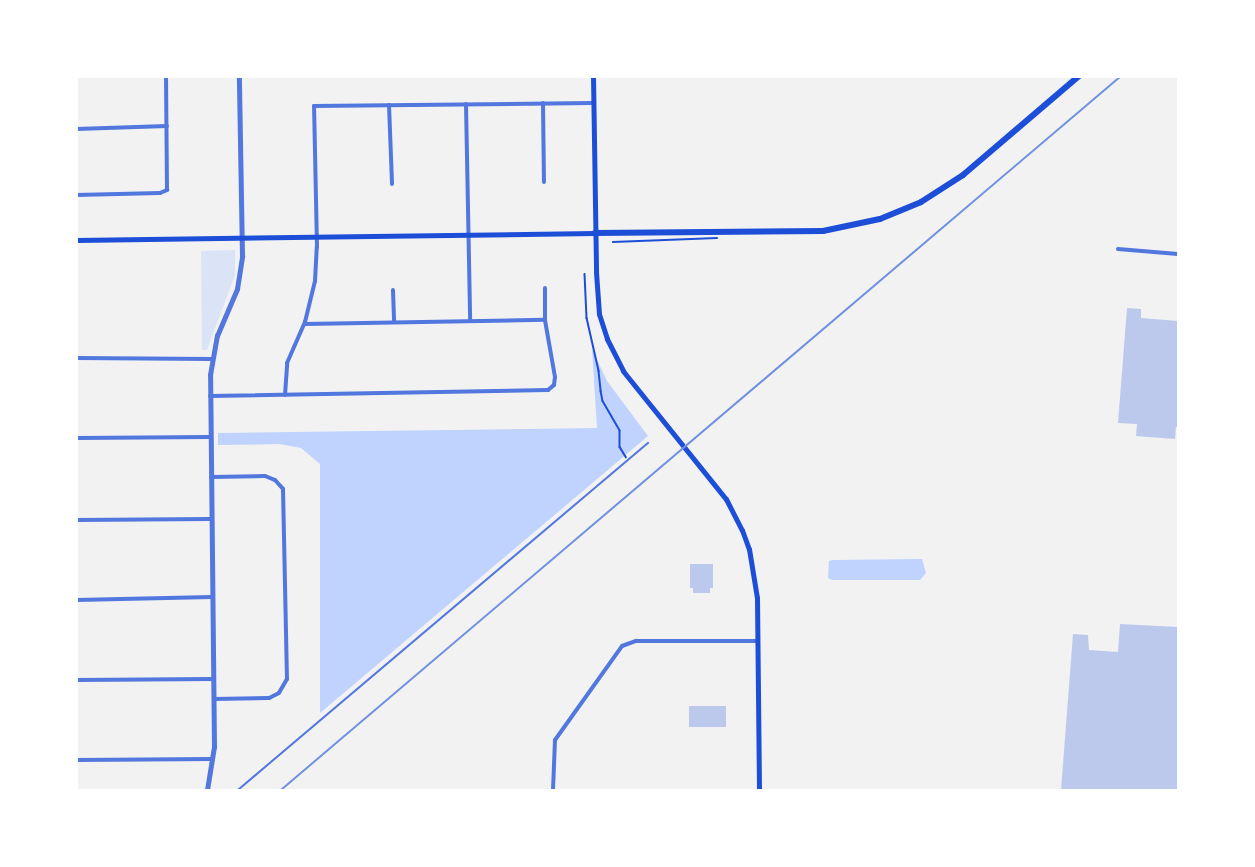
<!DOCTYPE html>
<style>
body{margin:0}
#map{position:relative;width:1255px;height:867px;overflow:hidden;background:#f2f2f2;font-family:Inter,sans-serif}
div>[style]{position:absolute}
.green>*{inset:0;background:#dbe4f7}
.water>*{inset:0;background:#bfd3fe}
.building>*{inset:0;background:#bdc9ec;transform-origin:0 0}
.path>*{height:1.5px;margin:-0.75px;padding:0 0.75px;transform-origin:0.75px;border-radius:0.75px;background:#1d4ed8}
.service>*{height:1.5px;margin:-0.75px;padding:0 0.75px;transform-origin:0.75px;border-radius:0.75px;background:#5277de}
.minor>*{height:4px;margin:-2px;padding:0 2px;transform-origin:2px;border-radius:2px;background:#5277de}
.tertiary>*{height:4.5px;margin:-2.25px;padding:0 2.25px;transform-origin:2.25px;border-radius:2.25px;background:#5277de}
.secondary>*{height:5px;margin:-2.5px;padding:0 2.5px;transform-origin:2.5px;border-radius:2.5px;background:#1d4ed8}
.primary>*{height:6px;margin:-3px;padding:0 3px;transform-origin:3px;border-radius:3px;background:#1d4ed8}
.rail>*{height:1.5px;margin:-0.75px;padding:0 0.75px;transform-origin:0.75px;border-radius:0.75px;background:#7290e2}
span{translate:-50% -50%;white-space:nowrap;text-align:center;line-height:1.15;-webkit-text-stroke:5px #fff;paint-order:stroke}
.frame{position:absolute;inset:0;border:78px solid #fff;pointer-events:none}
</style>
<div id="map">
<div class="green">
<i style="clip-path:polygon(235px 250px,235px 275px,207px 350px,202px 350px,201px 251px)"></i>
</div>
<div class="water">
<i style="clip-path:polygon(592px 349px,607px 381px,648px 436px,320px 713px,320px 464px,301px 448px,279px 444px,218px 445px,218px 433px,597px 428px)"></i>
<i style="clip-path:polygon(922px 559px,926px 573px,920px 580px,832px 580px,828px 578px,829px 561px,833px 560px)"></i>
</div>
<div class="building">
<i style="clip-path:polygon(1127px 308px,1141px 309px,1141px 318px,1178px 321px,1178px 427px,1176px 427px,1175px 439px,1136px 436px,1137px 424px,1118px 423px)"></i>
<i style="clip-path:polygon(690px 564px,713px 564px,713px 588px,710px 588px,710px 593px,693px 593px,693px 588px,690px 588px)"></i>
<i style="clip-path:polygon(1120px 624px,1178px 627px,1178px 790px,1061px 790px,1073px 634px,1088px 635px,1089px 650px,1118px 652px)"></i>
<i style="left:689px;top:706px;width:37px;height:21px"></i>
</div>
<div class="path">
<i style="left:613px;top:242px;width:104px;rotate:-2.2deg"></i>
<i style="left:585px;top:274px;width:44px;rotate:87.4deg"></i>
<i style="left:587px;top:318px;width:54px;rotate:77.2deg"></i>
<i style="left:599px;top:371px;width:20px;rotate:84deg"></i>
<i style="left:601px;top:391px;width:10px;rotate:79deg"></i>
<i style="left:603px;top:401px;width:34px;rotate:60deg"></i>
<i style="left:620px;top:431px;width:16px;rotate:90deg"></i>
<i style="left:620px;top:447px;width:12px;rotate:59deg"></i>
</div>
<div class="service">
<i style="left:238px;top:790px;width:537px;rotate:-40.24deg"></i>
</div>
<div class="minor">
<i style="left:543px;top:103px;width:79px;rotate:89.3deg"></i>
<i style="left:466px;top:104px;width:217px;rotate:88.9deg"></i>
<i style="left:389px;top:105px;width:79px;rotate:87.8deg"></i>
<i style="left:76px;top:129px;width:91px;rotate:-1.9deg"></i>
<i style="left:76px;top:195px;width:84px;rotate:-1.4deg"></i>
<i style="left:160px;top:193px;width:8px;rotate:-23deg"></i>
<i style="left:167px;top:190px;width:114px;rotate:-90.5deg"></i>
<i style="left:1118px;top:249px;width:60px;rotate:4.8deg"></i>
<i style="left:393px;top:290px;width:32px;rotate:88deg"></i>
<i style="left:305px;top:324px;width:240px;rotate:-1deg"></i>
<i style="left:76px;top:358px;width:135px;rotate:0.4deg"></i>
<i style="left:285px;top:395px;width:32px;rotate:-86deg"></i>
<i style="left:287px;top:363px;width:45px;rotate:-66.3deg"></i>
<i style="left:305px;top:322px;width:42px;rotate:-76.3deg"></i>
<i style="left:315px;top:281px;width:34px;rotate:-87deg"></i>
<i style="left:317px;top:247px;width:141px;rotate:-91.2deg"></i>
<i style="left:314px;top:106px;width:279px;rotate:-0.6deg"></i>
<i style="left:210px;top:396px;width:338px;rotate:-1deg"></i>
<i style="left:548px;top:390px;width:8px;rotate:-40deg"></i>
<i style="left:554px;top:385px;width:8px;rotate:-83deg"></i>
<i style="left:555px;top:377px;width:58px;rotate:-100deg"></i>
<i style="left:545px;top:320px;width:32px;rotate:-90deg"></i>
<i style="left:76px;top:438px;width:134px;rotate:-0.4deg"></i>
<i style="left:211px;top:477px;width:54px;rotate:-1.1deg"></i>
<i style="left:265px;top:476px;width:11px;rotate:22deg"></i>
<i style="left:275px;top:480px;width:12px;rotate:48deg"></i>
<i style="left:283px;top:489px;width:190px;rotate:88.8deg"></i>
<i style="left:287px;top:679px;width:16px;rotate:120deg"></i>
<i style="left:279px;top:693px;width:11px;rotate:153deg"></i>
<i style="left:269px;top:698px;width:55px;rotate:179deg"></i>
<i style="left:76px;top:520px;width:135px;rotate:-0.4deg"></i>
<i style="left:76px;top:600px;width:136px;rotate:-1.3deg"></i>
<i style="left:76px;top:680px;width:137px;rotate:-0.4deg"></i>
<i style="left:76px;top:760px;width:137px;rotate:-0.4deg"></i>
<i style="left:553px;top:790px;width:50px;rotate:-87.7deg"></i>
<i style="left:555px;top:740px;width:115px;rotate:-54.5deg"></i>
<i style="left:622px;top:646px;width:15px;rotate:-20deg"></i>
<i style="left:636px;top:641px;width:121px"></i>
</div>
<div class="tertiary">
<i style="left:207px;top:790px;width:44px;rotate:-80.8deg"></i>
<i style="left:214px;top:747px;width:372px;rotate:-90.6deg"></i>
<i style="left:210px;top:375px;width:40px;rotate:-80deg"></i>
<i style="left:217px;top:336px;width:51px;rotate:-66.9deg"></i>
<i style="left:237px;top:289px;width:33px;rotate:-81deg"></i>
<i style="left:242px;top:256px;width:180px;rotate:-91deg"></i>
</div>
<div class="secondary">
<i style="left:593px;top:76px;width:196px;rotate:89.1deg"></i>
<i style="left:596px;top:272px;width:42px;rotate:85.9deg"></i>
<i style="left:599px;top:314px;width:26px;rotate:72deg"></i>
<i style="left:607px;top:339px;width:36px;rotate:63deg"></i>
<i style="left:623px;top:371px;width:164px;rotate:51.2deg"></i>
<i style="left:726px;top:499px;width:35px;rotate:63deg"></i>
<i style="left:742px;top:530px;width:20px;rotate:70deg"></i>
<i style="left:749px;top:549px;width:50px;rotate:80.7deg"></i>
<i style="left:757px;top:598px;width:192px;rotate:89.4deg"></i>
<i style="left:76px;top:240px;width:519px;rotate:-0.77deg"></i>
</div>
<div class="primary">
<i style="left:595px;top:233px;width:228px;rotate:-0.5deg"></i>
<i style="left:823px;top:231px;width:58px;rotate:-11.9deg"></i>
<i style="left:880px;top:219px;width:44px;rotate:-22.5deg"></i>
<i style="left:921px;top:202px;width:50px;rotate:-32.7deg"></i>
<i style="left:963px;top:175px;width:153px;rotate:-40.5deg"></i>
</div>
<div class="rail">
<i style="left:281px;top:790px;width:1102px;rotate:-40.36deg"></i>
</div>
<div class="frame"></div>
</div>
